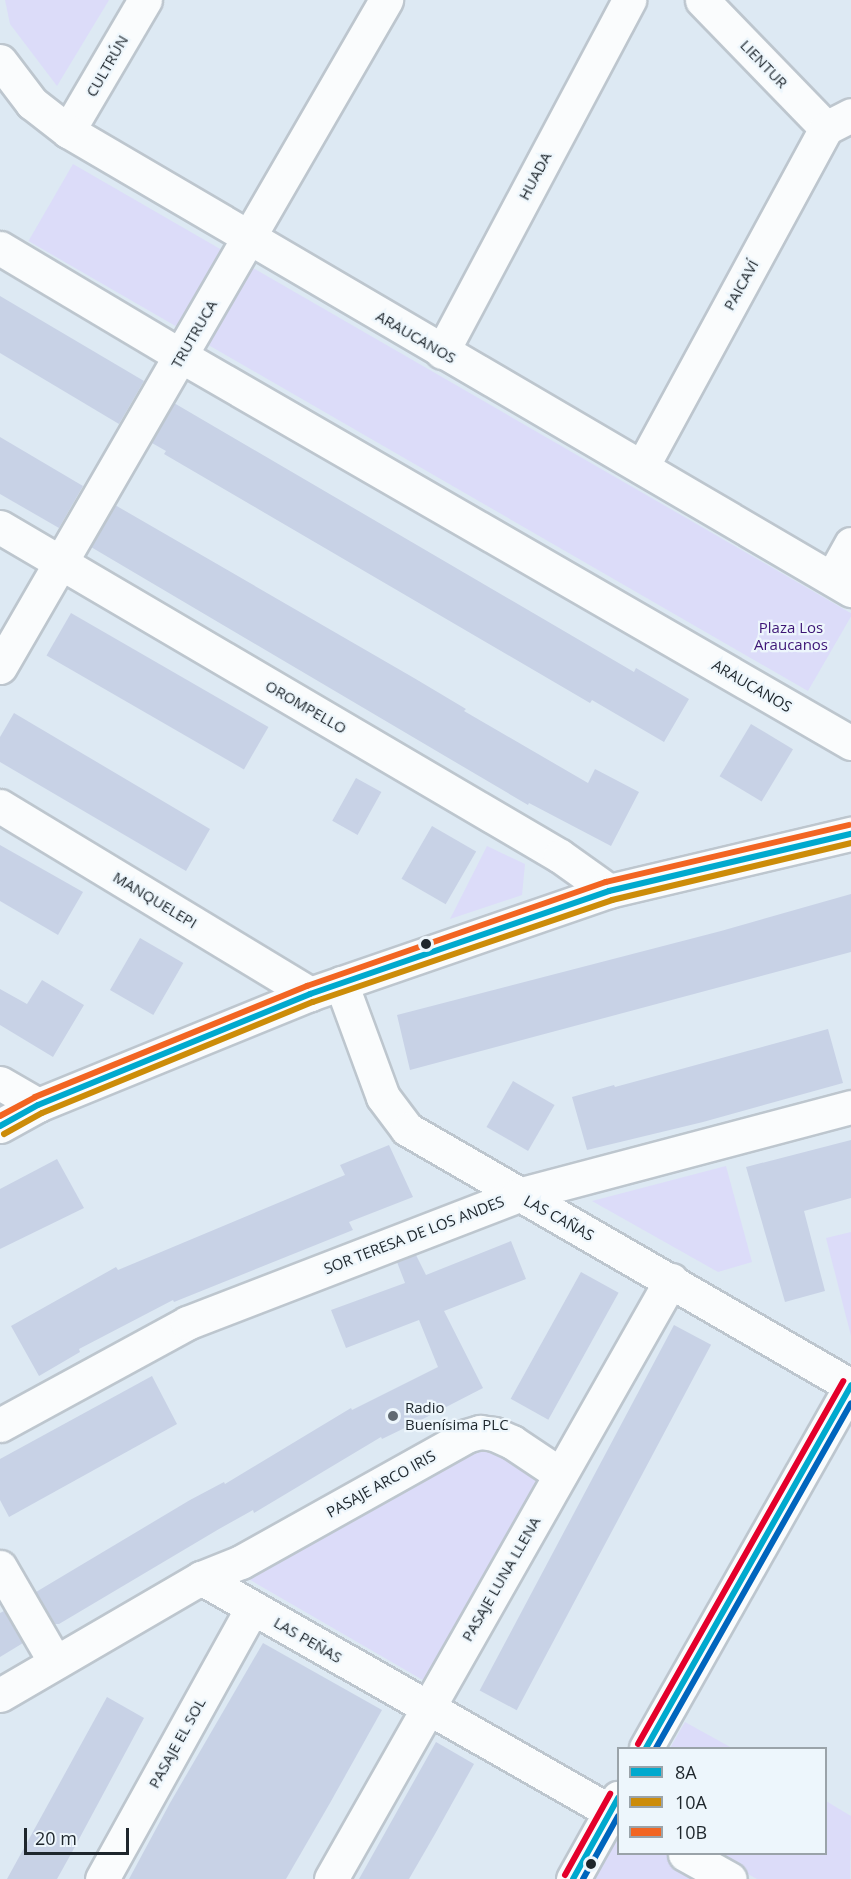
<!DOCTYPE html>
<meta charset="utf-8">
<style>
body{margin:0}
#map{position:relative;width:851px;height:1879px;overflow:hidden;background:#dde9f3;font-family:"Open Sans",sans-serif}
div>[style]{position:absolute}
.green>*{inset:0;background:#dcdcf9;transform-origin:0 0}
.building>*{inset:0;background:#c8d2e6;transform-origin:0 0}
.roads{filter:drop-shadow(2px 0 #bdc6ce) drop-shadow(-2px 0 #bdc6ce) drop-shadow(0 2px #bdc6ce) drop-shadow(0 -2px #bdc6ce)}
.minor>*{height:33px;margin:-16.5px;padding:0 16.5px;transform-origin:16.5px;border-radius:16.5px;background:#fafcfd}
.major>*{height:33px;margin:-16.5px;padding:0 16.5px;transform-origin:16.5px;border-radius:16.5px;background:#fafcfd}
.bus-1>*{height:6px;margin:-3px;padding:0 3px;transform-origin:3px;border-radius:3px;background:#00a9ce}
.bus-2>*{height:6px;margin:-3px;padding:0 3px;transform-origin:3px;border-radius:3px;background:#cc8c09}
.bus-3>*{height:6px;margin:-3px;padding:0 3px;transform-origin:3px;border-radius:3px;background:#f26522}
.bus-4>*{height:6px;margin:-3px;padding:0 3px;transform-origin:3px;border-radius:3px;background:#0065bd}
.bus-5>*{height:6px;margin:-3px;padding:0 3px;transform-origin:3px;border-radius:3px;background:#e4002b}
.dots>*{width:16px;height:16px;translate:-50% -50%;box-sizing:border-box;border:3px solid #edf6fc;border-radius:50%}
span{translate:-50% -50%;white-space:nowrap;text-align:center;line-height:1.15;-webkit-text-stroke:4.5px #edf6fc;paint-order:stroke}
.street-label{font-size:15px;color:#1e262c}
.park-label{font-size:15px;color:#3d1676}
.poi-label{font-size:15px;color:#1e262c}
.left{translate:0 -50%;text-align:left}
.legend{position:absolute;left:617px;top:1747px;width:210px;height:108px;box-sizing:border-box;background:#edf6fc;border:2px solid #9aa3a9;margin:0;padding:8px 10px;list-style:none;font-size:18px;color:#1e262c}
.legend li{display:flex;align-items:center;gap:12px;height:30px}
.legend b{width:30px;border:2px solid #9aa3a9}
.scale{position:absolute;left:24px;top:1828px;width:105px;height:27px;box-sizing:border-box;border:3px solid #1e262c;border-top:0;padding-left:8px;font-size:18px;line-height:21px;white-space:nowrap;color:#1e262c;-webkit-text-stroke:4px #edf6fc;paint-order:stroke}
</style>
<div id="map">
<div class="green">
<i style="clip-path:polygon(5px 0,109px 0,57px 86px,10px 24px)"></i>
<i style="left:73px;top:164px;width:900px;height:89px;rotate:30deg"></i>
<i style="clip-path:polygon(487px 846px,525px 864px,522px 895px,450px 919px)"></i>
<i style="clip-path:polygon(726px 1166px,752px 1262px,718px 1272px,592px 1201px)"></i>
<i style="clip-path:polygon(851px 1232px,851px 1336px,826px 1238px)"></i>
<i style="clip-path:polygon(482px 1443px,544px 1478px,428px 1683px,245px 1577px)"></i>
<i style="clip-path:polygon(685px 1722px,732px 1748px,670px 1748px)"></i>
<i style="clip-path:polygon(826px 1801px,851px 1816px,850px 1879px,757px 1879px,711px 1854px,826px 1854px)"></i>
<i style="clip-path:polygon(618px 1836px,618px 1854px,674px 1854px,720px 1879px,595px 1879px)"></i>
</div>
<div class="building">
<i style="clip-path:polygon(0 296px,144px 381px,119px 424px,0 353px)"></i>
<i style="clip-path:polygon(174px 403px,634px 672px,636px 668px,689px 699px,664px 742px,592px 700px,590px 703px,164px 454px,166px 451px,152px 443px)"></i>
<i style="clip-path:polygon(0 437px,83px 486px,59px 528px,0 494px)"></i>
<i style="clip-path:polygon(115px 505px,414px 678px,466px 709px,464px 711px,588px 783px,595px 769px,639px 792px,611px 846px,529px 803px,528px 805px,91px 547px)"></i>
<i style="left:71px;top:613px;width:228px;height:49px;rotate:30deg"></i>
<i style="clip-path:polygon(14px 713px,210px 829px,186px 871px,0 762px,0 737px)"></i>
<i style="left:751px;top:724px;width:49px;height:61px;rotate:31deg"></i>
<i style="left:356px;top:778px;width:29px;height:49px;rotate:29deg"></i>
<i style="left:432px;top:826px;width:51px;height:61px;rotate:30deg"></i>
<i style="clip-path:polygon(0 845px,83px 892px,58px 935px,0 901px)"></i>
<i style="clip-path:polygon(851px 894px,851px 952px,410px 1070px,397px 1015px,721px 931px)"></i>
<i style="left:140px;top:938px;width:50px;height:60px;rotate:30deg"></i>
<i style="clip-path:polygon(42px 980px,84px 1005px,53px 1057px,0 1025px,0 989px,27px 1004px)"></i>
<i style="clip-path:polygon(828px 1029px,843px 1083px,703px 1122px,587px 1150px,572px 1097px,614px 1085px,615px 1087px)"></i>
<i style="left:513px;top:1081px;width:48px;height:53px;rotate:30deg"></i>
<i style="clip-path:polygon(851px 1140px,851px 1198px,804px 1211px,825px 1291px,785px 1302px,746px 1167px)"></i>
<i style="clip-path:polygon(389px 1145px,413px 1197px,349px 1222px,353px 1230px,174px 1302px,173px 1300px,79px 1349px,80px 1352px,39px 1376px,11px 1326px,116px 1267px,118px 1270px,345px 1175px,340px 1165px)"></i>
<i style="clip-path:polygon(57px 1159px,84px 1208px,0 1249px,0 1189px)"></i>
<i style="clip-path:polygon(511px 1241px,526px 1279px,444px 1311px,483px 1388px,417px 1422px,382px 1439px,381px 1437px,254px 1513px,253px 1510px,219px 1529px,59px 1624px,55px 1624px,36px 1592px,190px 1500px,224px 1482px,225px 1484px,351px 1408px,352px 1410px,438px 1367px,419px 1320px,346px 1348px,331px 1310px,405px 1283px,397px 1262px,416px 1255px,426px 1275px)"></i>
<i style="left:581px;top:1272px;width:43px;height:145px;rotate:29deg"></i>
<i style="left:674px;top:1325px;width:42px;height:414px;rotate:28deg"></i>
<i style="clip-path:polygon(152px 1376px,177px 1424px,9px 1517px,0 1500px,0 1459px)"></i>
<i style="clip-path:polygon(4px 1611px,23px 1643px,0 1657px,0 1613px)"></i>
<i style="clip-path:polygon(263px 1643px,382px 1710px,330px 1803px,286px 1879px,129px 1879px,170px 1803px)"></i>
<i style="clip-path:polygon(107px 1697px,144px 1718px,71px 1854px,57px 1879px,7px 1879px)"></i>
<i style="clip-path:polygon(436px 1742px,474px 1764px,435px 1834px,409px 1879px,359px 1879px)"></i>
</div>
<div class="roads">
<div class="minor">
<i style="left:702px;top:0;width:178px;rotate:45.9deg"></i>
<i style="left:68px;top:131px;width:152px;rotate:-59.6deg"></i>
<i style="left:0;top:248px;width:211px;rotate:30.8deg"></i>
<i style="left:181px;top:356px;width:774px;rotate:30.01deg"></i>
<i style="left:442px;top:352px;width:399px;rotate:-62deg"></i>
<i style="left:642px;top:467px;width:386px;rotate:-61.5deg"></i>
<i style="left:826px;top:128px;width:28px;rotate:-27deg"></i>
<i style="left:0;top:527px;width:649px;rotate:30.43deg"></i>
<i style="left:560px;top:856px;width:60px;rotate:35.5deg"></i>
<i style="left:832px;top:578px;width:39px;rotate:-61deg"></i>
<i style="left:0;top:667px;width:771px;rotate:-59.94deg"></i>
<i style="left:0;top:806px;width:363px;rotate:31.2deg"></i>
<i style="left:341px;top:983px;width:121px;rotate:69.8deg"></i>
<i style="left:383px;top:1097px;width:40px;rotate:53deg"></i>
<i style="left:407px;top:1129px;width:513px;rotate:30.06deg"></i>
<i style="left:0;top:1083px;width:44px;rotate:30.1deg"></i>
<i style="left:0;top:1126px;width:43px;rotate:-28.9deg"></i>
<i style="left:38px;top:1105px;width:294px;rotate:-22.2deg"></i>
<i style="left:310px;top:994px;width:316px;rotate:-19deg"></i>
<i style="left:609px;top:891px;width:249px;rotate:-13.3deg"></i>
<i style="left:0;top:1425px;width:213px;rotate:-28.6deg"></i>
<i style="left:187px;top:1323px;width:355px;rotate:-21.1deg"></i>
<i style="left:518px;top:1195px;width:344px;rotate:-14.8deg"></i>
<i style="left:0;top:1567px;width:110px;rotate:59.9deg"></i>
<i style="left:201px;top:1578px;width:480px;rotate:29.7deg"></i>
<i style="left:0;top:1695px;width:233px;rotate:-30.2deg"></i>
<i style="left:201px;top:1578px;width:43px;rotate:-21.8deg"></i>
<i style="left:241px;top:1562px;width:258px;rotate:-29.2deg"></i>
<i style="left:466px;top:1436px;width:15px;rotate:-16deg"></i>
<i style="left:480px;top:1432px;width:14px;rotate:8deg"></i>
<i style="left:494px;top:1434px;width:20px;rotate:24deg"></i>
<i style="left:512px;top:1442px;width:58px;rotate:33.7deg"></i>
<i style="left:685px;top:1854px;width:51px;rotate:29.1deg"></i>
<i style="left:102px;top:1879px;width:310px;rotate:-61deg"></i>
<i style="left:331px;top:1879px;width:689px;rotate:-60.42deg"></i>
</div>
<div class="major">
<i style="left:0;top:61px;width:53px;rotate:52.7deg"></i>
<i style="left:32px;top:103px;width:46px;rotate:37.9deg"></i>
<i style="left:68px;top:131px;width:908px;rotate:30.38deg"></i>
<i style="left:646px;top:1748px;width:417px;rotate:-60.5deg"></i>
<i style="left:573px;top:1879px;width:93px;rotate:-60.9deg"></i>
</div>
</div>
<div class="bus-1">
<i style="left:0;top:1126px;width:43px;rotate:-28.9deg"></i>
<i style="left:38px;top:1105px;width:294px;rotate:-22.2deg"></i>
<i style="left:310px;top:994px;width:316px;rotate:-19deg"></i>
<i style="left:609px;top:891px;width:249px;rotate:-13.3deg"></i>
<i style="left:646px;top:1748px;width:417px;rotate:-60.5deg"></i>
<i style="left:573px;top:1879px;width:93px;rotate:-60.9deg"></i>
</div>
<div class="bus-2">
<i style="left:4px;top:1134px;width:43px;rotate:-28.9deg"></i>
<i style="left:42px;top:1113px;width:293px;rotate:-22.3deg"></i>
<i style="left:313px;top:1002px;width:316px;rotate:-18.8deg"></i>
<i style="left:612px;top:900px;width:246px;rotate:-13.4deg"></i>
</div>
<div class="bus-3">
<i style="left:0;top:1116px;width:40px;rotate:-28deg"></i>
<i style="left:35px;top:1097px;width:294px;rotate:-22.2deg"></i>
<i style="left:307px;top:986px;width:317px;rotate:-19.2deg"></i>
<i style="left:606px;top:882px;width:250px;rotate:-13.2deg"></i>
</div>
<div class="bus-4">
<i style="left:656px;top:1748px;width:396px;rotate:-60.5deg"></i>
<i style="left:583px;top:1879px;width:72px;rotate:-60.9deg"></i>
</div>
<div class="bus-5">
<i style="left:638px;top:1744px;width:417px;rotate:-60.5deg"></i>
<i style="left:565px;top:1875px;width:93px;rotate:-60.9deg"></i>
</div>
<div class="dots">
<i style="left:426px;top:944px;background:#1e262c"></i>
<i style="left:393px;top:1416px;background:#616a72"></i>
<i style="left:591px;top:1864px;background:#1e262c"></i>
</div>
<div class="street-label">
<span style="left:764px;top:64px;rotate:46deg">LIENTUR</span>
<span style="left:107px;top:66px;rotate:-60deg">CULTRÚN</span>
<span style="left:535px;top:176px;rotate:-62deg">HUADA</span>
<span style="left:741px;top:285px;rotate:-61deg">PAICAVÍ</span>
<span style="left:194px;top:334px;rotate:-60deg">TRUTRUCA</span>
<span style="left:416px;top:337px;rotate:30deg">ARAUCANOS</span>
<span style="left:752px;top:686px;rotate:30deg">ARAUCANOS</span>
<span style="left:306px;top:707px;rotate:30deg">OROMPELLO</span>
<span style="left:155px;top:900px;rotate:31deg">MANQUELEPI</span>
<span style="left:559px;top:1218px;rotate:29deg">LAS CAÑAS</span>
<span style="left:414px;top:1235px;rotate:-21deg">SOR TERESA DE LOS ANDES</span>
<span style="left:381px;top:1484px;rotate:-29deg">PASAJE ARCO IRIS</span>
<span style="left:501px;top:1579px;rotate:-60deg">PASAJE LUNA LLENA</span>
<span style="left:308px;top:1640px;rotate:30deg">LAS PEÑAS</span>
<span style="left:177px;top:1743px;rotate:-61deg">PASAJE EL SOL</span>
</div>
<div class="park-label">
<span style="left:791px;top:636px">Plaza Los<br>Araucanos</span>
</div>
<div class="poi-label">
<span class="left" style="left:405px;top:1416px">Radio<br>Buenísima PLC</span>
</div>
<ul class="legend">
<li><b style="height:8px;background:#00a9ce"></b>8A</li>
<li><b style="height:8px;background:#cc8c09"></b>10A</li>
<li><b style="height:8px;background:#f26522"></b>10B</li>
</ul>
<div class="scale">20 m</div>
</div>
